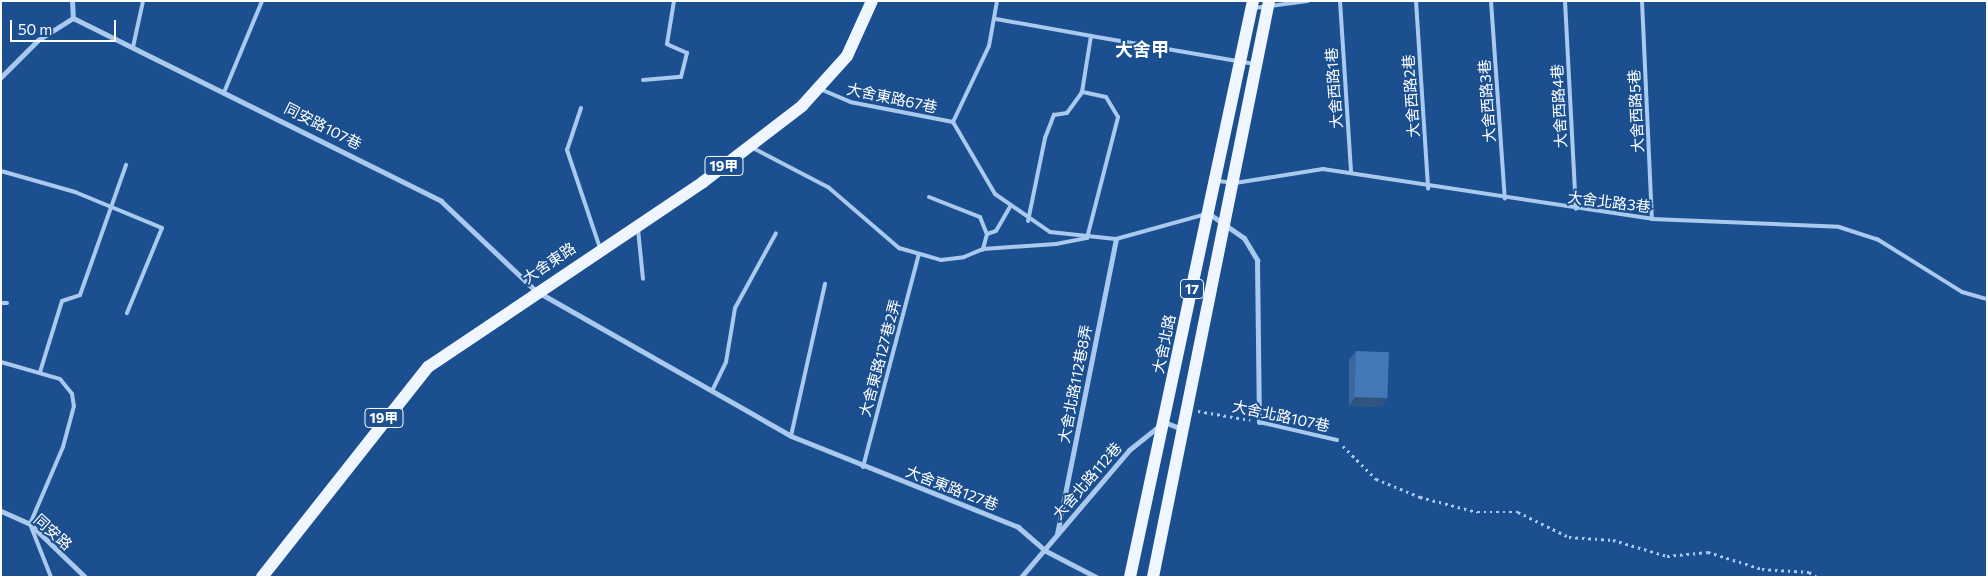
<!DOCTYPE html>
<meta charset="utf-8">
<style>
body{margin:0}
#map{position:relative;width:1988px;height:578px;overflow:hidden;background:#1b4f8f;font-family:Commissioner,"Noto Sans TC",sans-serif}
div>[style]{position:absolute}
.path>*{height:2.5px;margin-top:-1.25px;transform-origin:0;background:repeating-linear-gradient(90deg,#a9c9ee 0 2.5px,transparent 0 6.5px)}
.service>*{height:4px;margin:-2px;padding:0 2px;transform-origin:2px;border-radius:2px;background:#a9c9ee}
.minor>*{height:5px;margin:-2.5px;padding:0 2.5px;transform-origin:2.5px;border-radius:2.5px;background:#a9c9ee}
.primary>*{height:12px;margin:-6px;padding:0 6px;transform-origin:6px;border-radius:6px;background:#f0f6ff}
.wall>*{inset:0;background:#3a679d}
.shaded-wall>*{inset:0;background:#305480}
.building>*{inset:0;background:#4478b7;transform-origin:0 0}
span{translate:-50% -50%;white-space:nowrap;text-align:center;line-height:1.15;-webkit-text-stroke:4px #1b4f8f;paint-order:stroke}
.shield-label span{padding:1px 4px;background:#1b4f8f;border:1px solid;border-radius:4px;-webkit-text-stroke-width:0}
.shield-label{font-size:14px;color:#fff;font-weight:700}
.street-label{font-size:15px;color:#fff}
.quarter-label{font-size:18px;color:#fff;font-weight:700}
.frame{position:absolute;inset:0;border:2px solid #fff;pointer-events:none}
.scale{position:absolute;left:10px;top:20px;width:106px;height:22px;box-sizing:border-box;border:2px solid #fff;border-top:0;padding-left:6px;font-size:15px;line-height:18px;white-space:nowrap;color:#fff;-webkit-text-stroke:4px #1b4f8f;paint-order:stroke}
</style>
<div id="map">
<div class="path">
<i style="left:1198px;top:411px;width:53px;rotate:9.8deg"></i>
<i style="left:1343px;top:446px;width:47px;rotate:45deg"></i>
<i style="left:1376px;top:479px;width:48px;rotate:22.2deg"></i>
<i style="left:1420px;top:497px;width:59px;rotate:14.7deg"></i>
<i style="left:1477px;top:512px;width:41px"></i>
<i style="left:1518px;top:512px;width:57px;rotate:26.1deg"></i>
<i style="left:1569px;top:537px;width:44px;rotate:3.9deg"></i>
<i style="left:1613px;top:540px;width:56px;rotate:16.5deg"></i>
<i style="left:1667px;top:556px;width:41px;rotate:-5.6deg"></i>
<i style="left:1708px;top:552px;width:57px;rotate:17.5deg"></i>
<i style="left:1762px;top:569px;width:47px;rotate:3.7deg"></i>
<i style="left:1809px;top:572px;width:9px;rotate:32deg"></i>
</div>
<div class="service">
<i style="left:1340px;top:1px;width:172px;rotate:86.3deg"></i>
<i style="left:1416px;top:1px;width:188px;rotate:86.3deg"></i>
<i style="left:1491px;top:1px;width:198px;rotate:86deg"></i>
<i style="left:1565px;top:1px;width:208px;rotate:87deg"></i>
<i style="left:1642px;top:1px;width:218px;rotate:87.4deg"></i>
<i style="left:1254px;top:8px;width:54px;rotate:-7.4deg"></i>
<i style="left:996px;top:19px;width:97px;rotate:10.1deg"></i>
<i style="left:133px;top:47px;width:47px;rotate:-77.7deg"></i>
<i style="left:643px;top:80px;width:38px;rotate:-5deg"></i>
<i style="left:681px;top:77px;width:25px;rotate:-76deg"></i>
<i style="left:687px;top:53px;width:22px;rotate:-156deg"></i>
<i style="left:667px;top:44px;width:44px;rotate:-80.8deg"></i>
<i style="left:820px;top:89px;width:33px;rotate:23deg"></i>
<i style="left:850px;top:102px;width:105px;rotate:11deg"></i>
<i style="left:225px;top:90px;width:96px;rotate:-67.4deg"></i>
<i style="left:581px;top:108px;width:44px;rotate:108.4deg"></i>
<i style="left:567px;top:150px;width:103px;rotate:71.4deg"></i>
<i style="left:953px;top:122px;width:83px;rotate:59.7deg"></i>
<i style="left:995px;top:194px;width:67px;rotate:34.6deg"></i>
<i style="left:1050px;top:232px;width:66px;rotate:6.1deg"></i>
<i style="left:1116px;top:239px;width:93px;rotate:-15.5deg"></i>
<i style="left:953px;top:122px;width:84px;rotate:-64.7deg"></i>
<i style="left:989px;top:46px;width:46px;rotate:-79.9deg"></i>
<i style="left:751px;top:147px;width:87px;rotate:27.5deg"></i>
<i style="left:828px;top:187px;width:94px;rotate:40.7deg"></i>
<i style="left:899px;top:248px;width:44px;rotate:15.9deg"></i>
<i style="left:941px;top:260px;width:23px;rotate:-7deg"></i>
<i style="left:964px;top:257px;width:21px;rotate:-23deg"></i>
<i style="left:983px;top:249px;width:73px;rotate:-3.9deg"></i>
<i style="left:1056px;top:244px;width:32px;rotate:-11deg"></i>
<i style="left:1087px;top:238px;width:125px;rotate:-75.6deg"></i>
<i style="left:1118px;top:117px;width:23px;rotate:-121deg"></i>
<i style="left:1106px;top:97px;width:25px;rotate:-168deg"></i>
<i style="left:1px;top:171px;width:77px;rotate:15.8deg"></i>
<i style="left:75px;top:192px;width:94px;rotate:22.5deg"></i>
<i style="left:162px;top:228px;width:92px;rotate:112.4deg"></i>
<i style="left:1218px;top:181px;width:17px;rotate:7deg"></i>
<i style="left:1235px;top:183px;width:89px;rotate:-9deg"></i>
<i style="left:1323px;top:169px;width:333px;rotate:8.6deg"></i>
<i style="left:1652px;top:219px;width:187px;rotate:2.4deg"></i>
<i style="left:1839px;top:227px;width:40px;rotate:18deg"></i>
<i style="left:1877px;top:239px;width:100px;rotate:31.9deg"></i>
<i style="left:1962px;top:292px;width:26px;rotate:16deg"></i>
<i style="left:929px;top:197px;width:55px;rotate:21.4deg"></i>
<i style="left:980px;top:217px;width:18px;rotate:68deg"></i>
<i style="left:987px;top:234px;width:16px;rotate:105deg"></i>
<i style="left:1028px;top:221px;width:85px;rotate:-78.4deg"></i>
<i style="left:1045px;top:138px;width:25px;rotate:-69deg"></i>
<i style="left:1054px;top:115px;width:13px;rotate:-9deg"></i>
<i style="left:1067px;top:113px;width:26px;rotate:-54deg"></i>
<i style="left:1082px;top:92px;width:57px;rotate:-80.9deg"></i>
<i style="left:1091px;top:36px;width:166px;rotate:9.7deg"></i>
<i style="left:638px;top:229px;width:50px;rotate:84.3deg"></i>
<i style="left:987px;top:234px;width:9px;rotate:-18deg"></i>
<i style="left:996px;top:231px;width:28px;rotate:-60deg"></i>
<i style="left:1px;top:303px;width:6px"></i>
<i style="left:1px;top:362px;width:61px;rotate:16.1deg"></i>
<i style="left:60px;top:379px;width:19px;rotate:51deg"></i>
<i style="left:72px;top:394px;width:12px;rotate:81deg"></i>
<i style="left:74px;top:406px;width:42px;rotate:105deg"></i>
<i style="left:63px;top:447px;width:84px;rotate:113.2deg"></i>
<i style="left:30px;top:524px;width:57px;rotate:68.4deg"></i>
<i style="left:40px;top:372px;width:74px;rotate:-72.8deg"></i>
<i style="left:62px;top:301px;width:19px;rotate:-18deg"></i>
<i style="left:80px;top:295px;width:138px;rotate:-70.5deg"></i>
<i style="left:712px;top:391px;width:32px;rotate:-64deg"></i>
<i style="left:726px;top:362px;width:55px;rotate:-80.5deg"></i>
<i style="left:735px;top:308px;width:85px;rotate:-61.3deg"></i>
<i style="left:1259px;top:422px;width:80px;rotate:13deg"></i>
<i style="left:791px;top:436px;width:156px;rotate:-77.4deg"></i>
<i style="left:863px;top:467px;width:220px;rotate:-75.3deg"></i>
</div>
<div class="minor">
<i style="left:72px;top:1px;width:17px;rotate:87deg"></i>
<i style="left:73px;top:18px;width:411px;rotate:26.4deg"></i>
<i style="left:441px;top:201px;width:131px;rotate:43.5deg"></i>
<i style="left:536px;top:291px;width:293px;rotate:29.6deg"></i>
<i style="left:791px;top:436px;width:245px;rotate:21.8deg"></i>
<i style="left:1018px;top:527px;width:35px;rotate:41deg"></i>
<i style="left:1044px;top:550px;width:59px;rotate:27.4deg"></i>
<i style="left:1px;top:77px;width:52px;rotate:-45deg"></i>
<i style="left:38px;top:40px;width:41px;rotate:-32.2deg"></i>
<i style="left:1208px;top:213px;width:44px;rotate:34.8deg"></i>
<i style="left:1244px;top:238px;width:26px;rotate:59deg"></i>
<i style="left:1257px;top:260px;width:162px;rotate:89.3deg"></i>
<i style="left:1px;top:511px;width:32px;rotate:24deg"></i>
<i style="left:30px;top:524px;width:76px;rotate:43.9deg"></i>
<i style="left:1057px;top:534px;width:301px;rotate:-78.7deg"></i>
<i style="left:1021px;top:577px;width:167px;rotate:-49.6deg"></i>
<i style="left:1129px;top:450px;width:45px;rotate:-38.7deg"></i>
<i style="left:1164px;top:422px;width:19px;rotate:21deg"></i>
</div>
<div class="primary">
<i style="left:262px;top:577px;width:268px;rotate:-51.7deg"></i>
<i style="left:428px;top:367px;width:331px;rotate:-33.9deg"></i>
<i style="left:703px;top:182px;width:125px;rotate:-37.5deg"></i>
<i style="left:802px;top:106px;width:67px;rotate:-48deg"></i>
<i style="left:847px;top:56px;width:60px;rotate:-65.6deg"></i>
<i style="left:1130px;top:577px;width:589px;rotate:-77.95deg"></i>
<i style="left:1153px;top:577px;width:588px;rotate:-78.61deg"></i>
</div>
<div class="wall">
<i style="clip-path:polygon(1356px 351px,1382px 407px,1349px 406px,1349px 360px)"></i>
</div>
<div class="shaded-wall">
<i style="clip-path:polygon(1355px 397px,1388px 398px,1382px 407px,1349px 406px)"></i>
</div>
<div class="building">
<i style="left:1356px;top:351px;width:33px;height:46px;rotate:2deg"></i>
</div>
<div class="shield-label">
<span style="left:724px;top:166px">19甲</span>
<span style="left:1192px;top:289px">17</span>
<span style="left:384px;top:418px">19甲</span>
</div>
<div class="street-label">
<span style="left:1334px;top:88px;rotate:-94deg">大舍西路1巷</span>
<span style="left:1411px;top:96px;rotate:-94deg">大舍西路2巷</span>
<span style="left:892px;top:98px;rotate:12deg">大舍東路67巷</span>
<span style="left:1487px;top:101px;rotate:-94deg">大舍西路3巷</span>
<span style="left:1559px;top:106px;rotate:-93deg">大舍西路4巷</span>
<span style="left:1636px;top:111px;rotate:-93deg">大舍西路5巷</span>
<span style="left:323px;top:126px;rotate:27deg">同安路107巷</span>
<span style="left:1609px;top:202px;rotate:7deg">大舍北路3巷</span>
<span style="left:549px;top:263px;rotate:-34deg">大舍東路</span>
<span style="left:1164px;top:344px;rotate:-78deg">大舍北路</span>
<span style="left:880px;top:358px;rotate:-75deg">大舍東路127巷2弄</span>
<span style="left:1075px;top:384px;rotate:-79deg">大舍北路112巷8弄</span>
<span style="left:1281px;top:416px;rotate:12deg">大舍北路107巷</span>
<span style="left:1087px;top:481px;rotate:-49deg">大舍北路112巷</span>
<span style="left:952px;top:488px;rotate:21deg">大舍東路127巷</span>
<span style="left:53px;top:532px;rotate:42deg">同安路</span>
</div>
<div class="quarter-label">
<span style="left:1142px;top:49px">大舍甲</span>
</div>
<div class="frame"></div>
<div class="scale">50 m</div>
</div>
